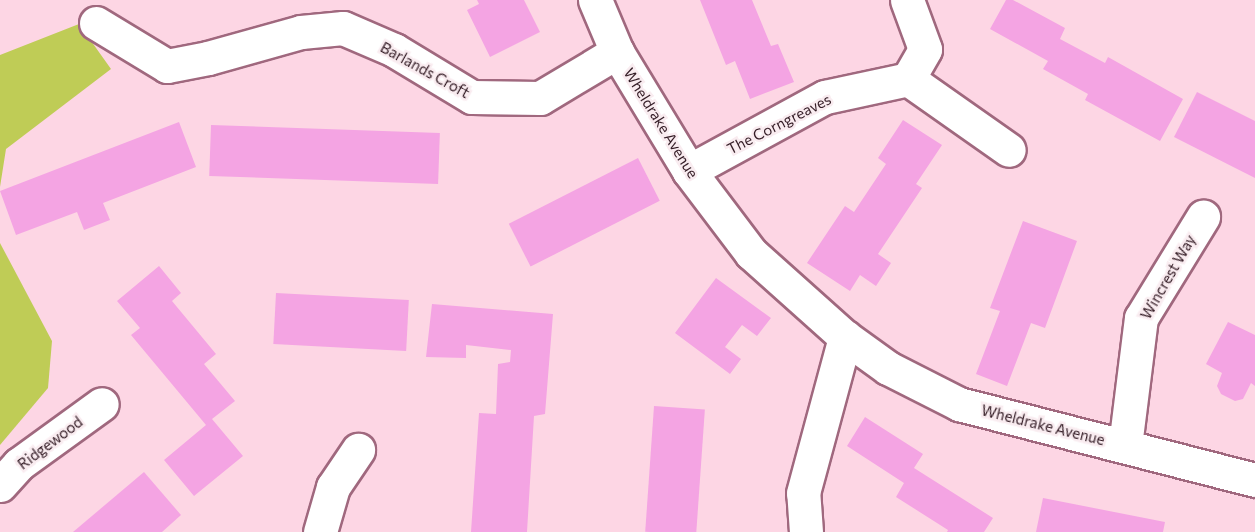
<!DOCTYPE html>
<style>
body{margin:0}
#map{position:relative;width:1255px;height:532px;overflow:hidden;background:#fdd6e4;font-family:Commissioner,sans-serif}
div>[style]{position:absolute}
.green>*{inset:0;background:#bfcc56}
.building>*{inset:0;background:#f4a4e3;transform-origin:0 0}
.roads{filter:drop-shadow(2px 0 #a0687e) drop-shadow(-2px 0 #a0687e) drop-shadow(0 2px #a0687e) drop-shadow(0 -2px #a0687e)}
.minor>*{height:33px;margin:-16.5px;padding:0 16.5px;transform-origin:16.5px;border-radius:16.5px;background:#fff}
span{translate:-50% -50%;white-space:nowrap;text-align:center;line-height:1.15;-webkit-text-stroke:5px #f9ecf0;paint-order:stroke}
.street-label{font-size:15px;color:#331c25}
</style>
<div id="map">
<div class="green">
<i style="clip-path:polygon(79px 24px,111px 69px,6px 149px,0 187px,0 55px)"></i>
<i style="clip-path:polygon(0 243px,52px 341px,48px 388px,0 445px)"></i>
</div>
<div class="building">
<i style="clip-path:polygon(477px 0,524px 0,540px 32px,490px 57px,467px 10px,479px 4px)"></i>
<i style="clip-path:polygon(700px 0,752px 0,771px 46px,778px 44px,794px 82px,750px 99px,735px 61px,726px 65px)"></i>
<i style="clip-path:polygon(1006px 0,1013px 0,1065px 28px,1060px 39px,1105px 63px,1108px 57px,1183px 99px,1160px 141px,1085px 100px,1088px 94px,1043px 69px,1048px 61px,990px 29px)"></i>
<i style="clip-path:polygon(1197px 92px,1255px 121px,1255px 178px,1174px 137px)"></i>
<i style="clip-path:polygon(903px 120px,942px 145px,916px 184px,922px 188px,878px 254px,891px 263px,876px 286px,860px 275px,850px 291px,807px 263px,845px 206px,854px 212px,886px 164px,878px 158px)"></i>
<i style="clip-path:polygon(179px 122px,196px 167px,103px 203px,110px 220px,84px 230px,77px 212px,16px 235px,0 191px)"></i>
<i style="left:211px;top:125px;width:229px;height:51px;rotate:2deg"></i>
<i style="left:638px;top:158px;width:48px;height:145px;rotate:63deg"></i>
<i style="clip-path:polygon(1023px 221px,1077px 241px,1045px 328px,1031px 323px,1007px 386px,976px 374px,1000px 311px,990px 308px)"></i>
<i style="clip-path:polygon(159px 266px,181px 293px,172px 301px,216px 354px,204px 364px,235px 401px,212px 419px,243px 456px,194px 496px,164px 460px,206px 425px,131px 335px,140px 328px,117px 301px)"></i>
<i style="clip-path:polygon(716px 278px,771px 318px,757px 336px,742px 325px,725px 347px,741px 359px,730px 374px,675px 333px)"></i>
<i style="left:276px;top:293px;width:133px;height:51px;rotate:3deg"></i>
<i style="clip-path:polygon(432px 304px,553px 314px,545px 414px,534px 416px,527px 532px,471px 532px,479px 413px,496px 414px,498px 364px,510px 362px,511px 350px,466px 345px,466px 358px,426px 357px)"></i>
<i style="clip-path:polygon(1228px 322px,1255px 335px,1255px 386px,1251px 383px,1243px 399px,1235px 401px,1221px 394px,1217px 386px,1222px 373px,1206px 364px)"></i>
<i style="left:654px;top:406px;width:51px;height:126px;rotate:4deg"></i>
<i style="clip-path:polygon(865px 417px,923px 454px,914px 468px,993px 518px,984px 532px,947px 532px,948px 530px,896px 497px,904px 483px,847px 446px)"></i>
<i style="clip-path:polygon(144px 472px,181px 515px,162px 532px,73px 532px)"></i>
<i style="clip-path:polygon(1043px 498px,1165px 522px,1163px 532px,1036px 532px)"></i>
</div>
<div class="roads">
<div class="minor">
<i style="left:595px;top:0;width:56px;rotate:67.1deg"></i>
<i style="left:617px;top:52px;width:139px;rotate:58.8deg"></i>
<i style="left:689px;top:171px;width:103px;rotate:52.9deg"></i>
<i style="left:751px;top:253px;width:126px;rotate:41.8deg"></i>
<i style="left:845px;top:337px;width:53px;rotate:35.8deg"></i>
<i style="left:888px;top:368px;width:80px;rotate:26.9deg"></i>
<i style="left:959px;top:404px;width:306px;rotate:14.4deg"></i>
<i style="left:96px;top:23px;width:83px;rotate:31.2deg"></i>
<i style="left:167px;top:66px;width:42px;rotate:-11deg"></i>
<i style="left:208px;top:58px;width:97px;rotate:-15.6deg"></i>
<i style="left:301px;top:32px;width:42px;rotate:-5.4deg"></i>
<i style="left:343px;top:28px;width:56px;rotate:23.3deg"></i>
<i style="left:394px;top:50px;width:91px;rotate:31.1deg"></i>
<i style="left:472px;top:97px;width:68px;rotate:0.8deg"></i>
<i style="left:540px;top:98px;width:90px;rotate:-30.9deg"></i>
<i style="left:908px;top:79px;width:123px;rotate:35.1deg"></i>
<i style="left:689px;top:171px;width:155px;rotate:-28.6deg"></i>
<i style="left:825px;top:97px;width:85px;rotate:-12.2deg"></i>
<i style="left:908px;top:79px;width:34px;rotate:-60deg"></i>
<i style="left:925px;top:49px;width:52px;rotate:-110.2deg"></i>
<i style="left:1125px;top:446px;width:129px;rotate:-82.9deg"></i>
<i style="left:1141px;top:318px;width:119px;rotate:-58.5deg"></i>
<i style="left:0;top:485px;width:28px;rotate:-48deg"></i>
<i style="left:19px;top:464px;width:102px;rotate:-35.9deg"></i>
<i style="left:320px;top:532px;width:47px;rotate:-73.9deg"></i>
<i style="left:333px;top:487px;width:45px;rotate:-56deg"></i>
<i style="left:806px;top:532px;width:39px;rotate:-94deg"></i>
<i style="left:803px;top:493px;width:162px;rotate:-74.9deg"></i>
</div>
</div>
<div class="street-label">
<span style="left:425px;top:70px;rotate:29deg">Barlands Croft</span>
<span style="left:661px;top:123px;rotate:58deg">Wheldrake Avenue</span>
<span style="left:779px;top:124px;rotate:-27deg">The Corngreaves</span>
<span style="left:1168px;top:277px;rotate:-60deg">Wincrest Way</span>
<span style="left:1043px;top:425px;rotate:14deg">Wheldrake Avenue</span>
<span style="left:50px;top:443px;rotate:-37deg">Ridgewood</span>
</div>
</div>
